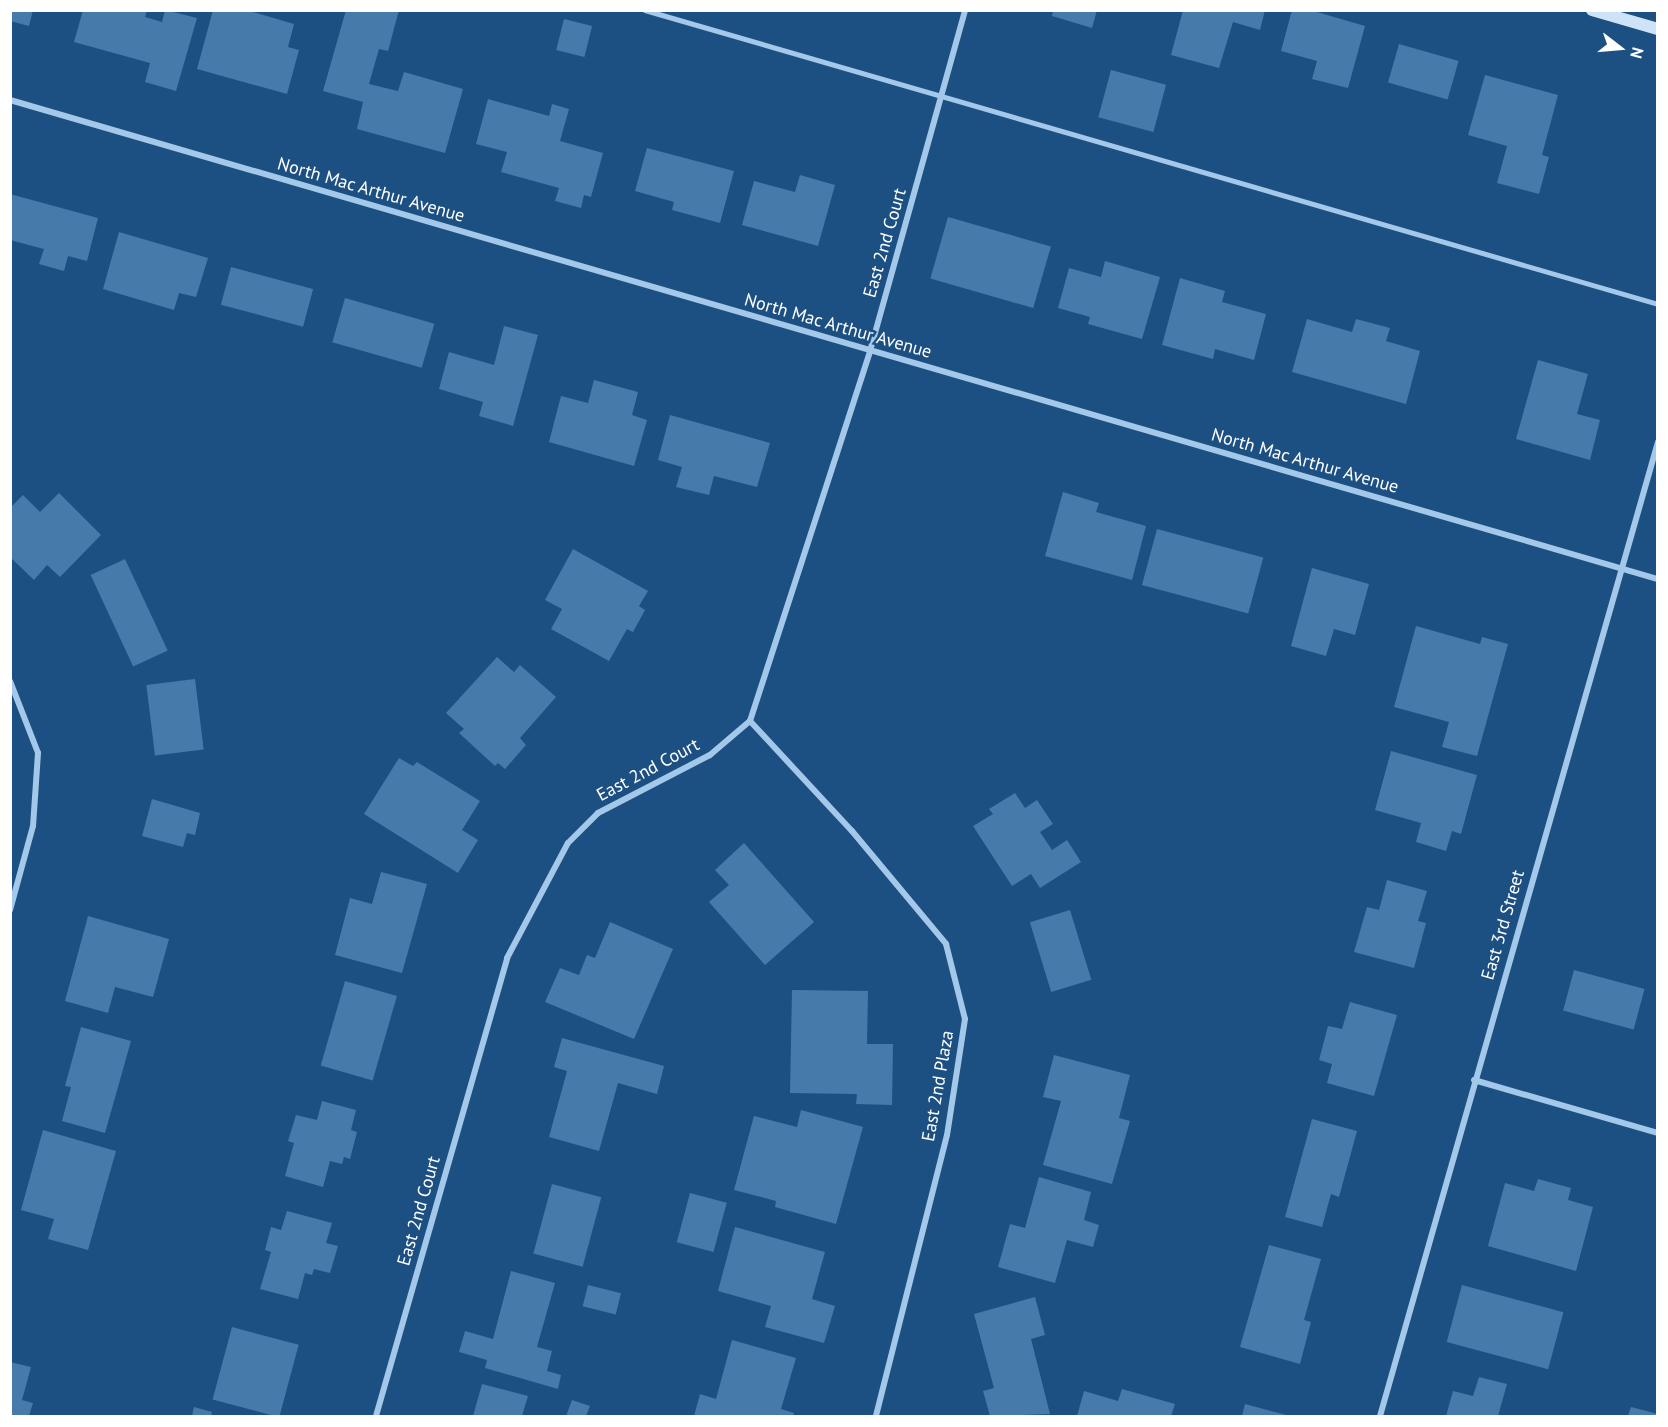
<!DOCTYPE html>
<style>
body{margin:0}
#map{position:relative;width:1668px;height:1427px;overflow:hidden;background:#1d5082;font-family:"PT Sans",sans-serif}
div>[style]{position:absolute}
.building>*{inset:0;background:#467aab;transform-origin:0 0}
.lane>*{height:4.5px;margin:-2.25px;padding:0 2.25px;transform-origin:2.25px;border-radius:2.25px;background:#a3c8e9}
.street>*{height:6px;margin:-3px;padding:0 3px;transform-origin:3px;border-radius:3px;background:#a3c8e9}
.secondary>*{height:12px;margin:-6px;padding:0 6px;transform-origin:6px;border-radius:6px;background:#cee3f7}
span{translate:-50% -50%;white-space:nowrap;text-align:center;line-height:1.15;-webkit-text-stroke:5px #1d5082;paint-order:stroke}
.street-label{font-size:18px;color:#fff}
.frame{position:absolute;inset:0;border:12px solid #fff;pointer-events:none}
.north{position:absolute;left:1590px;top:18px;width:60px;height:60px;-webkit-text-stroke:4px #1d5082;paint-order:stroke;rotate:106deg;font-size:16px;font-weight:700;line-height:24px;text-align:center;color:#fff}
.north::after{content:'';display:block;margin:auto;width:21px;height:27px;background:#fff;clip-path:polygon(50% 0,100% 100%,50% 72%,0 100%)}
</style>
<div id="map">
<div class="building">
<i style="clip-path:polygon(10px 10px,33px 10px,29px 26px,10px 21px)"></i>
<i style="clip-path:polygon(83px 10px,147px 10px,145px 17px,162px 22px,165px 10px,197px 18px,176px 91px,145px 82px,150px 63px,74px 42px)"></i>
<i style="clip-path:polygon(213px 10px,246px 10px,294px 24px,288px 47px,299px 50px,287px 94px,197px 69px)"></i>
<i style="clip-path:polygon(346px 10px,399px 10px,388px 51px,379px 49px,369px 84px,398px 91px,404px 72px,463px 89px,445px 153px,357px 129px,363px 102px,323px 91px)"></i>
<i style="clip-path:polygon(1053px 10px,1097px 10px,1092px 28px,1052px 16px)"></i>
<i style="clip-path:polygon(1183px 10px,1265px 10px,1260px 30px,1233px 22px,1219px 68px,1171px 55px)"></i>
<i style="clip-path:polygon(1292px 10px,1310px 10px,1365px 26px,1348px 88px,1312px 79px,1317px 61px,1281px 51px)"></i>
<i style="left:564px;top:19px;width:29px;height:32px;rotate:14deg"></i>
<i style="left:1399px;top:44px;width:62px;height:40px;rotate:16deg"></i>
<i style="left:1111px;top:70px;width:57px;height:49px;rotate:15deg"></i>
<i style="clip-path:polygon(1485px 75px,1558px 95px,1542px 155px,1549px 157px,1539px 194px,1497px 183px,1507px 146px,1468px 135px)"></i>
<i style="clip-path:polygon(488px 99px,549px 116px,552px 104px,569px 109px,560px 141px,603px 153px,591px 197px,584px 195px,581px 208px,555px 201px,559px 188px,501px 172px,507px 152px,476px 144px)"></i>
<i style="clip-path:polygon(647px 148px,734px 171px,720px 223px,672px 210px,674px 202px,635px 191px)"></i>
<i style="clip-path:polygon(800px 175px,835px 185px,818px 246px,742px 225px,754px 181px,795px 192px)"></i>
<i style="clip-path:polygon(10px 194px,98px 218px,87px 261px,68px 256px,64px 271px,39px 264px,44px 249px,10px 240px)"></i>
<i style="left:948px;top:217px;width:107px;height:64px;rotate:16deg"></i>
<i style="clip-path:polygon(119px 232px,208px 258px,196px 297px,179px 293px,174px 310px,103px 289px)"></i>
<i style="clip-path:polygon(1105px 261px,1160px 277px,1142px 339px,1088px 324px,1090px 317px,1058px 308px,1069px 268px,1101px 277px)"></i>
<i style="left:231px;top:267px;width:85px;height:39px;rotate:15deg"></i>
<i style="clip-path:polygon(1180px 278px,1225px 291px,1222px 302px,1266px 314px,1254px 360px,1215px 349px,1213px 359px,1162px 345px)"></i>
<i style="left:345px;top:298px;width:93px;height:46px;rotate:16deg"></i>
<i style="clip-path:polygon(1307px 319px,1352px 332px,1356px 319px,1390px 328px,1386px 341px,1420px 351px,1406px 404px,1292px 372px)"></i>
<i style="clip-path:polygon(504px 326px,538px 335px,513px 426px,479px 416px,483px 402px,439px 389px,449px 352px,494px 365px)"></i>
<i style="clip-path:polygon(1538px 360px,1588px 374px,1577px 414px,1600px 420px,1590px 460px,1516px 439px)"></i>
<i style="clip-path:polygon(594px 380px,638px 392px,632px 415px,647px 420px,634px 466px,549px 442px,561px 396px,588px 403px)"></i>
<i style="clip-path:polygon(670px 415px,770px 443px,757px 487px,714px 476px,709px 495px,676px 487px,682px 467px,658px 460px)"></i>
<i style="clip-path:polygon(1063px 492px,1099px 503px,1096px 512px,1146px 526px,1132px 580px,1045px 556px)"></i>
<i style="clip-path:polygon(59px 493px,101px 535px,60px 577px,47px 565px,34px 580px,10px 557px,10px 508px,23px 495px,40px 512px)"></i>
<i style="left:1157px;top:529px;width:110px;height:58px;rotate:15deg"></i>
<i style="clip-path:polygon(573px 549px,648px 591px,639px 606px,645px 610px,633px 632px,627px 629px,609px 661px,551px 629px,562px 609px,545px 600px)"></i>
<i style="left:125px;top:559px;width:101px;height:38px;rotate:65deg"></i>
<i style="clip-path:polygon(1312px 568px,1369px 584px,1355px 635px,1334px 629px,1326px 656px,1291px 646px)"></i>
<i style="clip-path:polygon(1416px 626px,1480px 644px,1482px 637px,1508px 644px,1477px 756px,1442px 747px,1449px 722px,1394px 707px)"></i>
<i style="clip-path:polygon(497px 657px,514px 672px,520px 665px,556px 697px,520px 738px,526px 745px,505px 769px,498px 763px,495px 766px,459px 733px,464px 729px,446px 713px)"></i>
<i style="left:195px;top:679px;width:71px;height:49px;rotate:83deg"></i>
<i style="clip-path:polygon(1391px 751px,1477px 775px,1461px 834px,1452px 831px,1446px 851px,1416px 842px,1421px 823px,1375px 810px)"></i>
<i style="clip-path:polygon(399px 758px,413px 766px,417px 762px,480px 801px,462px 830px,478px 840px,458px 873px,364px 814px)"></i>
<i style="clip-path:polygon(1015px 793px,1025px 808px,1037px 800px,1053px 824px,1040px 832px,1052px 850px,1067px 840px,1081px 862px,1040px 888px,1031px 874px,1012px 886px,973px 826px,993px 814px,989px 809px)"></i>
<i style="clip-path:polygon(152px 799px,200px 813px,195px 835px,187px 833px,183px 847px,142px 836px)"></i>
<i style="clip-path:polygon(744px 843px,814px 922px,765px 965px,709px 902px,729px 885px,715px 870px)"></i>
<i style="clip-path:polygon(381px 872px,427px 884px,402px 973px,335px 955px,350px 898px,372px 904px)"></i>
<i style="clip-path:polygon(1387px 880px,1427px 891px,1418px 921px,1426px 923px,1414px 968px,1354px 952px,1367px 907px,1379px 910px)"></i>
<i style="left:1070px;top:910px;width:73px;height:42px;rotate:73deg"></i>
<i style="clip-path:polygon(88px 916px,169px 939px,153px 997px,115px 987px,108px 1013px,65px 1001px)"></i>
<i style="clip-path:polygon(610px 922px,673px 949px,634px 1039px,545px 1002px,560px 968px,579px 975px,587px 955px,595px 958px)"></i>
<i style="left:1574px;top:970px;width:73px;height:42px;rotate:15deg"></i>
<i style="left:345px;top:981px;width:54px;height:88px;rotate:16deg"></i>
<i style="clip-path:polygon(792px 990px,868px 991px,867px 1044px,893px 1044px,892px 1105px,856px 1104px,857px 1094px,790px 1093px)"></i>
<i style="clip-path:polygon(1350px 1002px,1397px 1015px,1374px 1096px,1327px 1083px,1332px 1064px,1319px 1060px,1328px 1026px,1342px 1029px)"></i>
<i style="clip-path:polygon(81px 1027px,131px 1041px,105px 1133px,62px 1121px,71px 1087px,65px 1086px)"></i>
<i style="clip-path:polygon(562px 1038px,664px 1066px,657px 1094px,618px 1083px,599px 1151px,549px 1137px,567px 1071px,554px 1067px)"></i>
<i style="clip-path:polygon(1054px 1055px,1130px 1075px,1119px 1118px,1130px 1121px,1112px 1184px,1043px 1165px,1061px 1101px,1043px 1097px)"></i>
<i style="clip-path:polygon(322px 1101px,356px 1110px,351px 1130px,357px 1132px,350px 1159px,344px 1157px,342px 1164px,330px 1161px,323px 1187px,285px 1176px,294px 1143px,288px 1141px,296px 1115px,317px 1120px)"></i>
<i style="clip-path:polygon(801px 1110px,863px 1127px,836px 1224px,775px 1207px,776px 1201px,734px 1190px,754px 1116px,797px 1127px)"></i>
<i style="clip-path:polygon(1312px 1119px,1357px 1131px,1339px 1197px,1331px 1194px,1322px 1227px,1285px 1217px)"></i>
<i style="clip-path:polygon(43px 1130px,116px 1151px,88px 1250px,48px 1239px,54px 1219px,21px 1210px)"></i>
<i style="clip-path:polygon(1039px 1177px,1091px 1192px,1084px 1220px,1099px 1225px,1093px 1247px,1067px 1240px,1055px 1283px,998px 1267px,1010px 1224px,1025px 1228px)"></i>
<i style="clip-path:polygon(1538px 1179px,1571px 1188px,1568px 1200px,1593px 1207px,1576px 1271px,1488px 1246px,1505px 1183px,1534px 1191px)"></i>
<i style="left:552px;top:1184px;width:51px;height:72px;rotate:15deg"></i>
<i style="left:690px;top:1193px;width:38px;height:51px;rotate:15deg"></i>
<i style="clip-path:polygon(287px 1211px,332px 1223px,326px 1243px,338px 1246px,330px 1273px,314px 1269px,312px 1275px,305px 1273px,298px 1299px,260px 1289px,271px 1252px,265px 1250px,271px 1227px,281px 1230px)"></i>
<i style="clip-path:polygon(735px 1227px,825px 1252px,812px 1299px,835px 1306px,824px 1343px,765px 1327px,771px 1306px,718px 1291px)"></i>
<i style="clip-path:polygon(1269px 1245px,1321px 1259px,1304px 1320px,1311px 1322px,1300px 1364px,1240px 1347px)"></i>
<i style="clip-path:polygon(511px 1271px,555px 1283px,537px 1347px,552px 1351px,547px 1371px,561px 1375px,558px 1389px,485px 1368px,487px 1360px,459px 1352px,465px 1331px,493px 1339px)"></i>
<i style="left:588px;top:1285px;width:34px;height:22px;rotate:14deg"></i>
<i style="left:1462px;top:1285px;width:105px;height:59px;rotate:15deg"></i>
<i style="clip-path:polygon(1035px 1297px,1045px 1335px,1031px 1339px,1050px 1414px,990px 1416px,983px 1391px,994px 1388px,974px 1314px)"></i>
<i style="left:232px;top:1327px;width:69px;height:75px;rotate:15deg"></i>
<i style="clip-path:polygon(732px 1340px,796px 1358px,781px 1409px,794px 1413px,793px 1416px,694px 1416px,700px 1394px,716px 1399px)"></i>
<i style="clip-path:polygon(10px 1362px,31px 1367px,22px 1400px,33px 1403px,29px 1416px,10px 1416px)"></i>
<i style="clip-path:polygon(1479px 1377px,1507px 1384px,1498px 1416px,1446px 1416px,1453px 1391px,1473px 1396px)"></i>
<i style="clip-path:polygon(482px 1384px,528px 1396px,522px 1416px,473px 1416px)"></i>
<i style="clip-path:polygon(1122px 1389px,1175px 1404px,1171px 1416px,1077px 1416px,1084px 1391px,1118px 1401px)"></i>
<i style="clip-path:polygon(572px 1400px,590px 1406px,586px 1416px,566px 1416px)"></i>
<i style="clip-path:polygon(1245px 1404px,1290px 1416px,1242px 1416px)"></i>
<i style="clip-path:polygon(194px 1407px,212px 1412px,211px 1416px,192px 1416px)"></i>
<i style="clip-path:polygon(1631px 1407px,1658px 1414px,1658px 1416px,1628px 1416px)"></i>
</div>
<div class="lane">
<i style="left:645px;top:10px;width:1055px;rotate:16.18deg"></i>
</div>
<div class="street">
<i style="left:10px;top:100px;width:1716px;rotate:16.21deg"></i>
<i style="left:10px;top:681px;width:77px;rotate:68.7deg"></i>
<i style="left:38px;top:753px;width:73px;rotate:93.9deg"></i>
<i style="left:33px;top:826px;width:87px;rotate:105.3deg"></i>
<i style="left:750px;top:721px;width:150px;rotate:47.2deg"></i>
<i style="left:852px;top:831px;width:147px;rotate:50.2deg"></i>
<i style="left:946px;top:944px;width:77px;rotate:75.8deg"></i>
<i style="left:965px;top:1019px;width:117px;rotate:98.8deg"></i>
<i style="left:947px;top:1135px;width:290px;rotate:104.2deg"></i>
<i style="left:1474px;top:1080px;width:191px;rotate:16.1deg"></i>
<i style="left:376px;top:1416px;width:476px;rotate:-74deg"></i>
<i style="left:507px;top:958px;width:130px;rotate:-62.1deg"></i>
<i style="left:568px;top:843px;width:42px;rotate:-45deg"></i>
<i style="left:598px;top:813px;width:126px;rotate:-27.4deg"></i>
<i style="left:710px;top:755px;width:52px;rotate:-40.4deg"></i>
<i style="left:750px;top:721px;width:389px;rotate:-72deg"></i>
<i style="left:870px;top:351px;width:354px;rotate:-74.4deg"></i>
<i style="left:1380px;top:1416px;width:1013px;rotate:-74.07deg"></i>
</div>
<div class="secondary">
<i style="left:1592px;top:10px;width:69px;rotate:16.1deg"></i>
</div>
<div class="street-label">
<span style="left:371px;top:190px;rotate:16deg">North Mac Arthur Avenue</span>
<span style="left:885px;top:243px;rotate:-74deg">East 2nd Court</span>
<span style="left:838px;top:326px;rotate:16deg">North Mac Arthur Avenue</span>
<span style="left:1305px;top:461px;rotate:16deg">North Mac Arthur Avenue</span>
<span style="left:648px;top:770px;rotate:-28deg">East 2nd Court</span>
<span style="left:1503px;top:925px;rotate:-74deg">East 3rd Street</span>
<span style="left:938px;top:1086px;rotate:-80deg">East 2nd Plaza</span>
<span style="left:419px;top:1211px;rotate:-74deg">East 2nd Court</span>
</div>
<div class="frame"></div>
<div class="north">N</div>
</div>
